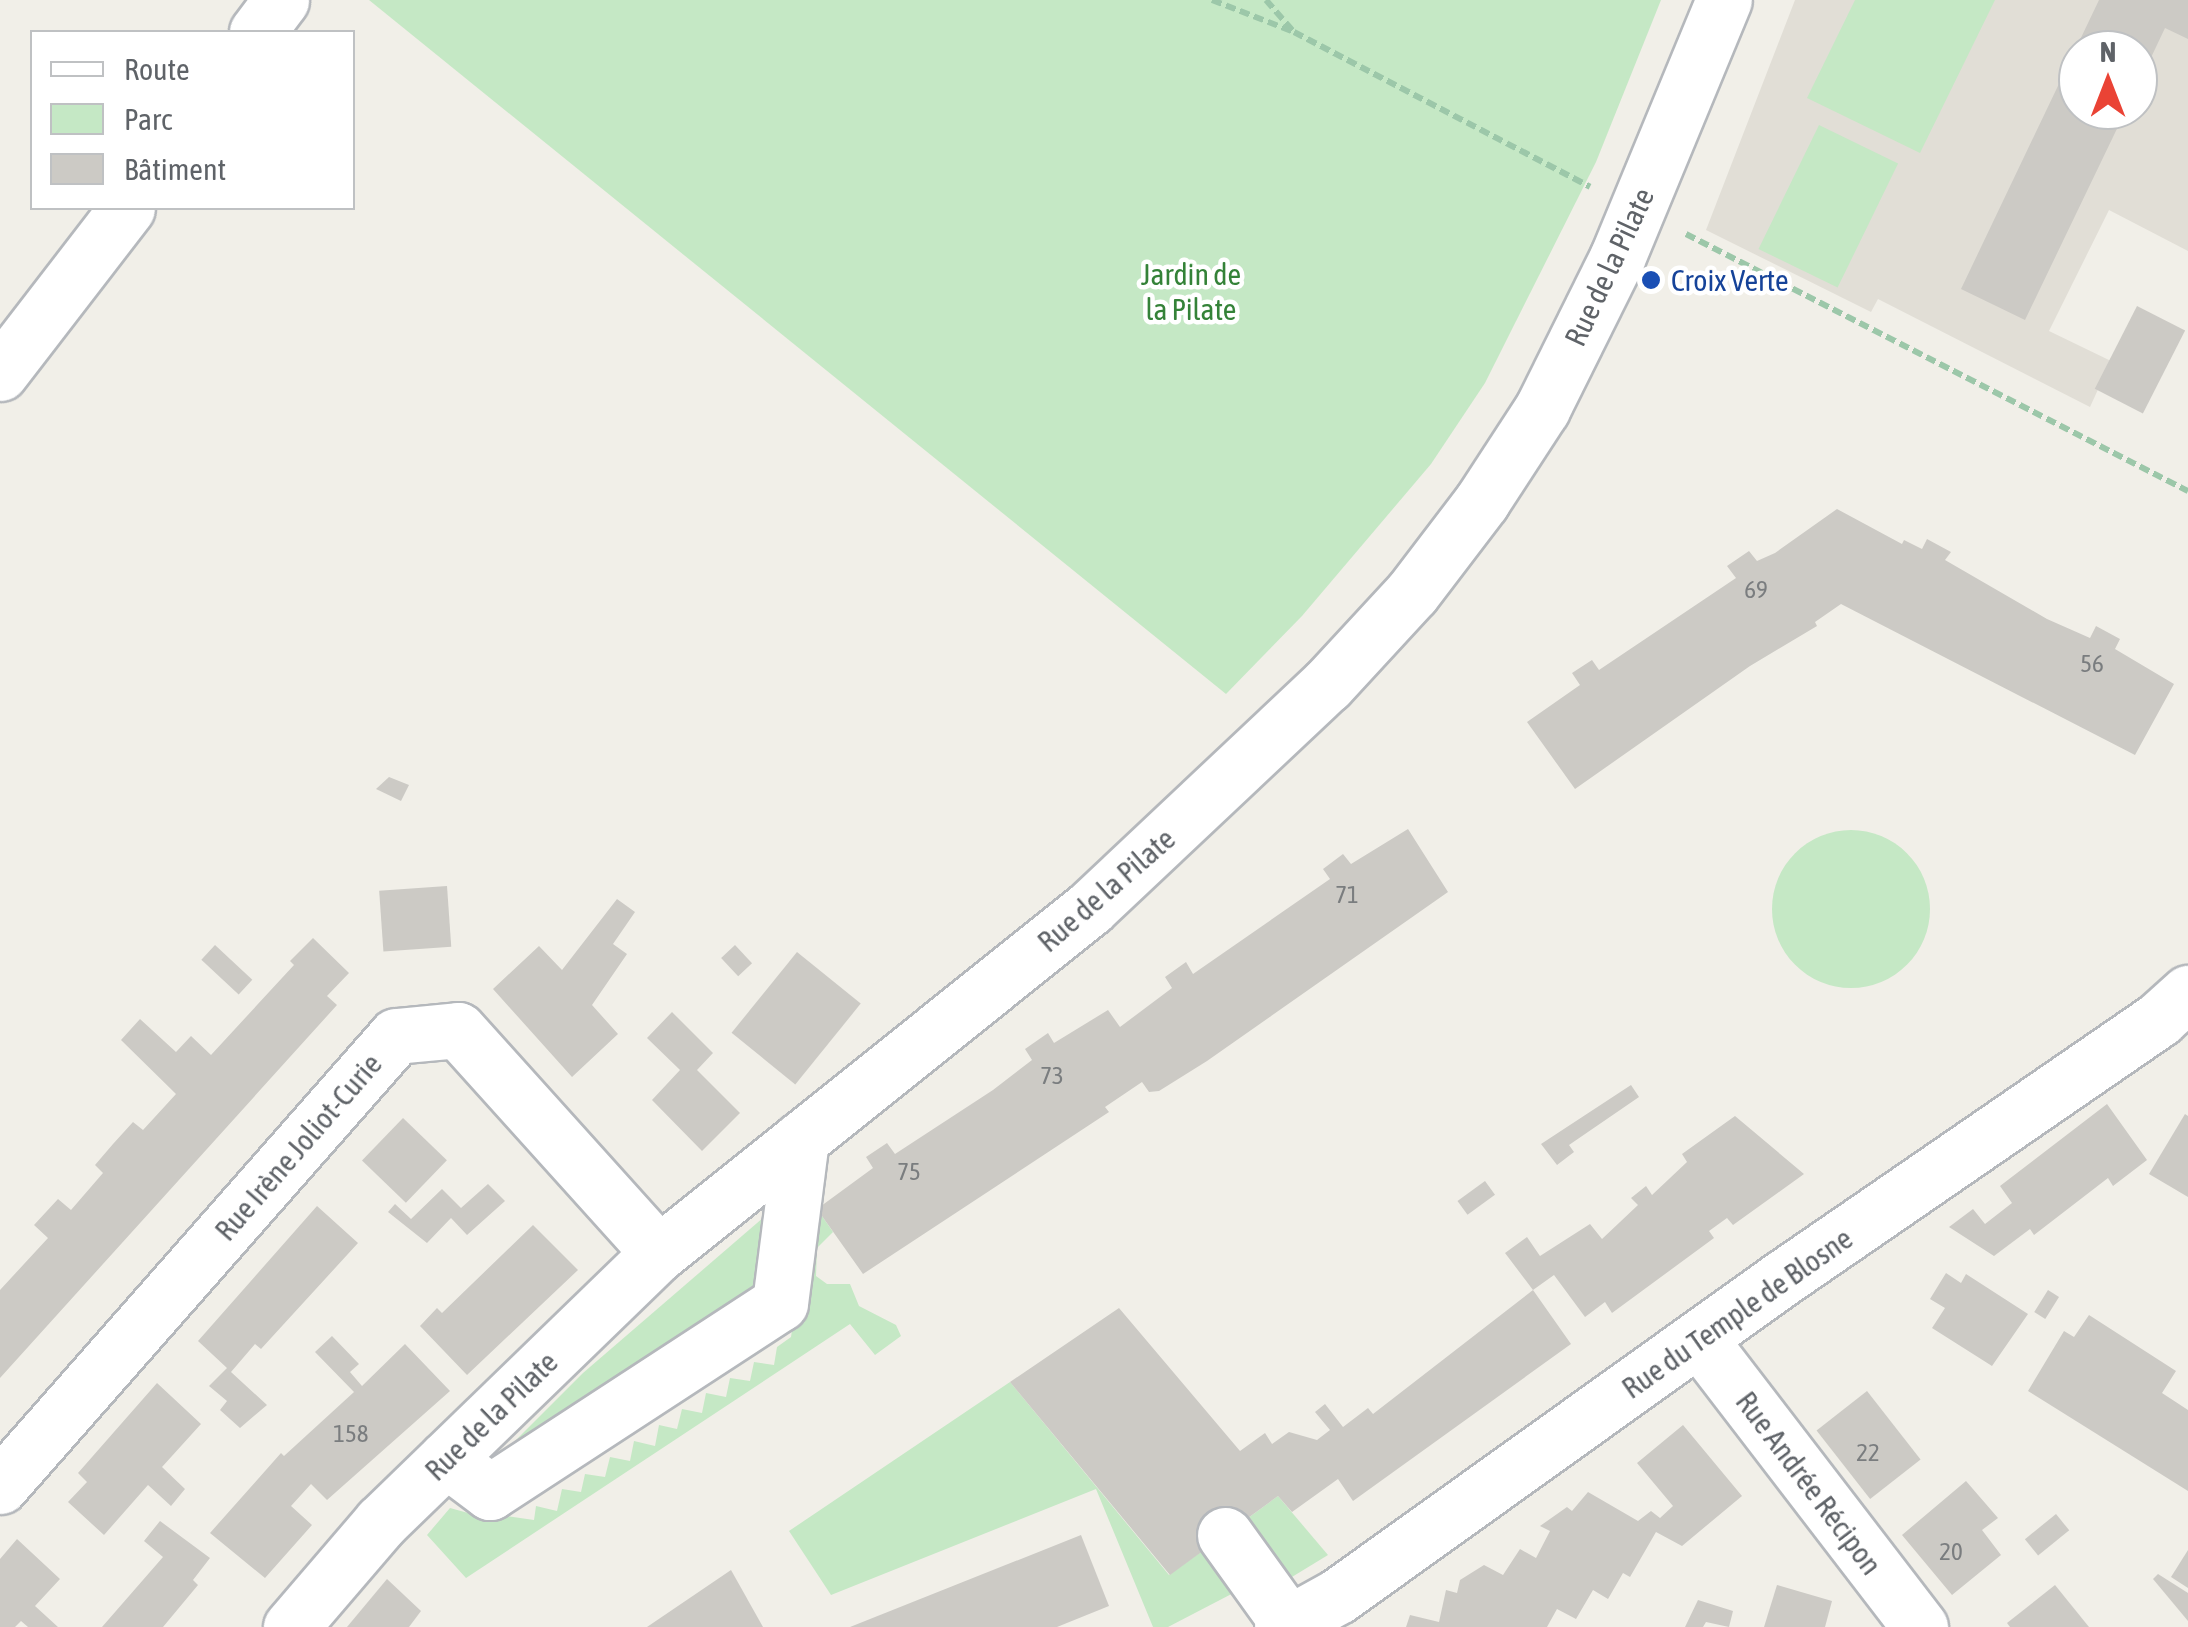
<!DOCTYPE html>
<meta charset="utf-8">
<style>
body{margin:0}
#map{position:relative;width:2188px;height:1627px;overflow:hidden;background:#f1efe8;font-family:"Asap Condensed",sans-serif}
div>[style]{position:absolute}
.education>*{inset:0;background:#e1ded6}
.green>*{inset:0;background:#c5e8c5;transform-origin:0 0}
.round{border-radius:50%}
.building>*{inset:0;background:#cccac5;transform-origin:0 0}
.path>*{height:6px;margin-top:-3px;transform-origin:0;background:repeating-linear-gradient(90deg,#9cc7a9 0 10px,transparent 0 15px)}
.roads{filter:drop-shadow(2px 0 #b5b8bc) drop-shadow(-2px 0 #b5b8bc) drop-shadow(0 2px #b5b8bc) drop-shadow(0 -2px #b5b8bc)}
.minor>*{height:55px;margin:-27.5px;padding:0 27.5px;transform-origin:27.5px;border-radius:27.5px;background:#fff}
.dots>*{width:28px;height:28px;translate:-50% -50%;box-sizing:border-box;border:5px solid #fff;border-radius:50%}
span{translate:-50% -50%;white-space:nowrap;text-align:center;line-height:1.15;-webkit-text-stroke:9px #fff;paint-order:stroke}
.number-label{font-size:25px;color:#7a7d7f}
.number-label span{-webkit-text-stroke-width:0}
.street-label{font-size:30px;color:#5f6368}
.park-label{font-size:30px;color:#348238}
.transit-label{font-size:30px;color:#164399}
.left{translate:0 -50%;text-align:left}
.legend{position:absolute;left:30px;top:30px;width:325px;height:180px;box-sizing:border-box;background:#fff;border:2px solid #bfc1c3;margin:0;padding:12px 18px;list-style:none;font-size:30px;color:#5f6368}
.legend li{display:flex;align-items:center;gap:20px;height:50px}
.legend b{width:50px;border:2px solid #bfc1c3}
.north{position:absolute;left:2058px;top:30px;width:100px;height:100px;box-sizing:border-box;background:#fff;border:2px solid #bfc1c3;border-radius:50%;rotate:0deg;font-size:28px;font-weight:700;line-height:40px;text-align:center;color:#5f6368}
.north::after{content:'';display:block;margin:auto;width:35px;height:45px;background:#ea4335;clip-path:polygon(50% 0,100% 100%,50% 72%,0 100%)}
</style>
<div id="map">
<div class="education">
<i style="clip-path:polygon(evenodd,1795px 0,2188px 0,2188px 251px,2109px 210px,2049px 331px,2111px 361px,2090px 407px,1878px 299px,1871px 312px,1706px 230px,1795px 0,2078px 50px,2138px 50px,2138px 110px,2078px 110px,2078px 50px)"></i>
</div>
<div class="green">
<i style="clip-path:polygon(369px 0,1661px 0,1596px 162px,1485px 383px,1431px 464px,1302px 616px,1226px 694px)"></i>
<i style="clip-path:polygon(1855px 0,1995px 0,1920px 153px,1807px 98px)"></i>
<i style="left:1819px;top:125px;width:88px;height:138px;rotate:26deg"></i>
<i class="round" style="left:1772px;top:830px;width:158px;height:158px"></i>
<i style="clip-path:polygon(811px 1200px,833px 1232px,817px 1248px,816px 1276px,827px 1284px,850px 1284px,859px 1306px,896px 1325px,901px 1336px,875px 1355px,850px 1324px,466px 1578px,427px 1535px,450px 1508px,497px 1521px,507px 1516px,534px 1520px,536px 1506px,557px 1511px,562px 1489px,581px 1492px,585px 1474px,605px 1477px,610px 1457px,630px 1461px,634px 1441px,655px 1446px,659px 1425px,677px 1429px,682px 1409px,702px 1413px,706px 1393px,726px 1397px,730px 1378px,750px 1381px,754px 1362px,774px 1365px,777px 1347px,791px 1337px)"></i>
<i style="clip-path:polygon(771px 1211px,769px 1292px,492px 1464px,583px 1373px)"></i>
<i style="clip-path:polygon(1010px 1382px,1169px 1575px,1216px 1541px,1243px 1588px,1168px 1627px,1153px 1627px,1096px 1489px,831px 1595px,789px 1531px)"></i>
<i style="clip-path:polygon(1278px 1496px,1328px 1555px,1287px 1580px,1233px 1529px)"></i>
</div>
<div class="building">
<i style="clip-path:polygon(2099px 0,2188px 0,2188px 39px,2165px 28px,2138px 85px,2138px 50px,2078px 50px,2078px 110px,2126px 110px,2025px 320px,1961px 289px)"></i>
<i style="left:2137px;top:306px;width:54px;height:93px;rotate:27deg"></i>
<i style="clip-path:polygon(1837px 509px,1902px 544px,1904px 540px,1922px 549px,1927px 539px,1951px 552px,1945px 560px,2047px 619px,2090px 638px,2096px 626px,2120px 639px,2115px 649px,2174px 684px,2135px 755px,1841px 604px,1815px 622px,1817px 626px,1750px 666px,1575px 789px,1527px 722px,1580px 685px,1572px 673px,1592px 660px,1599px 670px,1736px 578px,1727px 566px,1749px 551px,1757px 561px,1775px 553px)"></i>
<i style="clip-path:polygon(389px 777px,409px 785px,401px 801px,376px 789px)"></i>
<i style="clip-path:polygon(1408px 829px,1448px 892px,1207px 1061px,1159px 1091px,1149px 1092px,1142px 1082px,1105px 1107px,1109px 1112px,863px 1274px,817px 1209px,873px 1168px,866px 1157px,887px 1143px,895px 1154px,993px 1090px,1032px 1060px,1025px 1049px,1048px 1033px,1054px 1043px,1108px 1010px,1120px 1027px,1172px 988px,1165px 977px,1186px 962px,1193px 974px,1330px 879px,1323px 869px,1343px 854px,1351px 864px)"></i>
<i style="left:447px;top:886px;width:61px;height:68px;rotate:86deg"></i>
<i style="clip-path:polygon(617px 899px,635px 912px,613px 944px,627px 954px,592px 1005px,618px 1034px,572px 1077px,493px 989px,539px 946px,562px 970px)"></i>
<i style="clip-path:polygon(313px 938px,349px 973px,327px 996px,337px 1005px,0 1378px,0 1290px,48px 1238px,34px 1225px,58px 1199px,71px 1210px,103px 1173px,95px 1165px,113px 1144px,133px 1122px,143px 1130px,176px 1094px,121px 1040px,140px 1019px,176px 1052px,191px 1036px,211px 1055px,294px 965px,290px 961px)"></i>
<i style="left:215px;top:945px;width:51px;height:20px;rotate:43deg"></i>
<i style="left:735px;top:945px;width:25px;height:19px;rotate:47deg"></i>
<i style="left:797px;top:952px;width:82px;height:104px;rotate:39deg"></i>
<i style="clip-path:polygon(672px 1012px,713px 1053px,697px 1070px,740px 1113px,702px 1151px,652px 1100px,680px 1070px,647px 1038px)"></i>
<i style="clip-path:polygon(1631px 1085px,1639px 1097px,1569px 1145px,1574px 1152px,1557px 1165px,1541px 1144px)"></i>
<i style="clip-path:polygon(2107px 1104px,2147px 1160px,2113px 1186px,2108px 1178px,2034px 1235px,2030px 1229px,1994px 1256px,1949px 1227px,1973px 1209px,1985px 1224px,2012px 1203px,2000px 1186px)"></i>
<i style="clip-path:polygon(2185px 1114px,2188px 1116px,2188px 1197px,2149px 1174px)"></i>
<i style="clip-path:polygon(1735px 1116px,1804px 1174px,1733px 1225px,1727px 1218px,1709px 1231px,1714px 1238px,1612px 1313px,1605px 1302px,1585px 1317px,1554px 1275px,1533px 1290px,1505px 1253px,1527px 1237px,1540px 1256px,1590px 1224px,1602px 1239px,1638px 1205px,1631px 1198px,1646px 1186px,1652px 1195px,1687px 1162px,1682px 1154px)"></i>
<i style="left:403px;top:1118px;width:61px;height:59px;rotate:44deg"></i>
<i style="left:1485px;top:1181px;width:17px;height:34px;rotate:54deg"></i>
<i style="clip-path:polygon(488px 1184px,505px 1201px,467px 1235px,451px 1218px,427px 1243px,388px 1212px,395px 1204px,411px 1219px,442px 1189px,461px 1208px)"></i>
<i style="clip-path:polygon(317px 1206px,358px 1243px,261px 1349px,255px 1344px,231px 1372px,267px 1405px,240px 1428px,220px 1410px,227px 1401px,209px 1386px,227px 1368px,198px 1341px)"></i>
<i style="clip-path:polygon(533px 1225px,578px 1270px,467px 1375px,420px 1326px,437px 1308px,442px 1313px)"></i>
<i style="clip-path:polygon(1946px 1273px,1961px 1283px,1966px 1274px,2028px 1314px,1992px 1366px,1932px 1328px,1945px 1308px,1930px 1299px)"></i>
<i style="clip-path:polygon(1533px 1290px,1571px 1344px,1353px 1501px,1338px 1479px,1292px 1512px,1278px 1496px,1170px 1575px,1010px 1382px,1119px 1308px,1240px 1451px,1265px 1433px,1272px 1444px,1289px 1432px,1317px 1440px,1330px 1430px,1315px 1412px,1325px 1404px,1343px 1427px,1368px 1408px,1373px 1414px)"></i>
<i style="left:2048px;top:1290px;width:13px;height:26px;rotate:32deg"></i>
<i style="clip-path:polygon(2089px 1315px,2176px 1371px,2162px 1393px,2188px 1410px,2188px 1491px,2028px 1391px,2064px 1331px,2074px 1337px)"></i>
<i style="clip-path:polygon(332px 1336px,359px 1364px,350px 1372px,362px 1386px,405px 1344px,450px 1391px,327px 1500px,311px 1484px,291px 1506px,312px 1525px,265px 1578px,210px 1533px,281px 1453px,284px 1456px,354px 1392px,315px 1352px)"></i>
<i style="clip-path:polygon(157px 1383px,201px 1424px,162px 1467px,185px 1489px,171px 1506px,148px 1485px,104px 1535px,68px 1502px,87px 1482px,78px 1473px)"></i>
<i style="left:1867px;top:1391px;width:87px;height:64px;rotate:52deg"></i>
<i style="clip-path:polygon(1683px 1425px,1742px 1496px,1682px 1546px,1656px 1532px,1630px 1577px,1623px 1573px,1608px 1599px,1593px 1590px,1576px 1619px,1557px 1609px,1547px 1627px,1406px 1627px,1410px 1615px,1439px 1622px,1446px 1590px,1457px 1593px,1460px 1580px,1484px 1565px,1503px 1575px,1520px 1549px,1536px 1558px,1550px 1531px,1540px 1526px,1567px 1507px,1572px 1511px,1588px 1492px,1638px 1521px,1651px 1511px,1660px 1518px,1673px 1506px,1637px 1463px)"></i>
<i style="clip-path:polygon(1966px 1481px,1998px 1518px,1982px 1530px,2001px 1555px,1952px 1595px,1902px 1535px)"></i>
<i style="left:2056px;top:1514px;width:21px;height:40px;rotate:51deg"></i>
<i style="clip-path:polygon(160px 1521px,210px 1558px,193px 1580px,198px 1585px,163px 1627px,102px 1627px,163px 1557px,144px 1541px)"></i>
<i style="clip-path:polygon(1081px 1535px,1109px 1606px,1057px 1627px,850px 1627px)"></i>
<i style="clip-path:polygon(17px 1539px,60px 1579px,35px 1606px,58px 1627px,28px 1627px,21px 1621px,15px 1627px,0 1627px,0 1559px)"></i>
<i style="clip-path:polygon(2188px 1550px,2188px 1588px,2171px 1577px)"></i>
<i style="clip-path:polygon(731px 1570px,763px 1627px,647px 1627px)"></i>
<i style="clip-path:polygon(2158px 1574px,2188px 1593px,2188px 1621px,2153px 1579px)"></i>
<i style="clip-path:polygon(387px 1579px,421px 1611px,409px 1627px,347px 1627px)"></i>
<i style="clip-path:polygon(1777px 1585px,1832px 1601px,1825px 1627px,1764px 1627px)"></i>
<i style="clip-path:polygon(2055px 1585px,2089px 1627px,2010px 1627px,2007px 1623px)"></i>
<i style="clip-path:polygon(1698px 1600px,1733px 1611px,1729px 1627px,1706px 1622px,1703px 1627px,1685px 1627px)"></i>
</div>
<div class="path">
<i style="left:1212px;top:0;width:88px;rotate:21.3deg"></i>
<i style="left:1294px;top:32px;width:334px;rotate:27.6deg"></i>
<i style="left:1266px;top:0;width:41px;rotate:48.9deg"></i>
<i style="left:1686px;top:234px;width:564px;rotate:27.11deg"></i>
</div>
<div class="roads">
<div class="minor">
<i style="left:257px;top:32px;width:40px;rotate:-53deg"></i>
<i style="left:0;top:373px;width:208px;rotate:-52.4deg"></i>
<i style="left:1699px;top:1339px;width:363px;rotate:52.5deg"></i>
<i style="left:446px;top:1459px;width:55px;rotate:36.9deg"></i>
<i style="left:490px;top:1492px;width:346px;rotate:-33.1deg"></i>
<i style="left:780px;top:1303px;width:165px;rotate:-82.7deg"></i>
<i style="left:0;top:1486px;width:599px;rotate:-48.65deg"></i>
<i style="left:396px;top:1036px;width:62px;rotate:-5.5deg"></i>
<i style="left:458px;top:1030px;width:300px;rotate:48deg"></i>
<i style="left:1225px;top:1535px;width:110px;rotate:54.3deg"></i>
<i style="left:291px;top:1627px;width:138px;rotate:-49.4deg"></i>
<i style="left:381px;top:1522px;width:387px;rotate:-44.1deg"></i>
<i style="left:659px;top:1253px;width:552px;rotate:-38.68deg"></i>
<i style="left:1090px;top:908px;width:325px;rotate:-43.3deg"></i>
<i style="left:1327px;top:685px;width:125px;rotate:-47.3deg"></i>
<i style="left:1412px;top:593px;width:116px;rotate:-52.7deg"></i>
<i style="left:1482px;top:501px;width:110px;rotate:-56.9deg"></i>
<i style="left:1542px;top:409px;width:169px;rotate:-63.6deg"></i>
<i style="left:1617px;top:258px;width:279px;rotate:-67.5deg"></i>
<i style="left:1282px;top:1627px;width:64px;rotate:-29deg"></i>
<i style="left:1338px;top:1596px;width:545px;rotate:-35.59deg"></i>
<i style="left:1781px;top:1279px;width:459px;rotate:-34.5deg"></i>
<i style="left:2159px;top:1019px;width:39px;rotate:-42deg"></i>
</div>
</div>
<div class="dots">
<i style="left:1651px;top:280px;background:#1a4fb4"></i>
</div>
<div class="number-label">
<span style="left:1756px;top:589px">69</span>
<span style="left:2092px;top:663px">56</span>
<span style="left:1347px;top:894px">71</span>
<span style="left:1052px;top:1075px">73</span>
<span style="left:909px;top:1171px">75</span>
<span style="left:351px;top:1433px">158</span>
<span style="left:1868px;top:1452px">22</span>
<span style="left:1951px;top:1551px">20</span>
</div>
<div class="street-label">
<span style="left:1609px;top:267px;rotate:-65deg">Rue de la Pilate</span>
<span style="left:1106px;top:890px;rotate:-41deg">Rue de la Pilate</span>
<span style="left:298px;top:1147px;rotate:-49deg">Rue Irène Joliot-Curie</span>
<span style="left:1737px;top:1313px;rotate:-35deg">Rue du Temple de Blosne</span>
<span style="left:491px;top:1416px;rotate:-44deg">Rue de la Pilate</span>
<span style="left:1809px;top:1483px;rotate:53deg">Rue Andrée Récipon</span>
</div>
<div class="park-label">
<span style="left:1191px;top:291px">Jardin de<br>la Pilate</span>
</div>
<div class="transit-label">
<span class="left" style="left:1671px;top:280px">Croix Verte</span>
</div>
<ul class="legend">
<li><b style="height:12px;background:#fff"></b>Route</li>
<li><b style="height:28px;background:#c5e8c5"></b>Parc</li>
<li><b style="height:28px;background:#cccac5"></b>Bâtiment</li>
</ul>
<div class="north">N</div>
</div>
